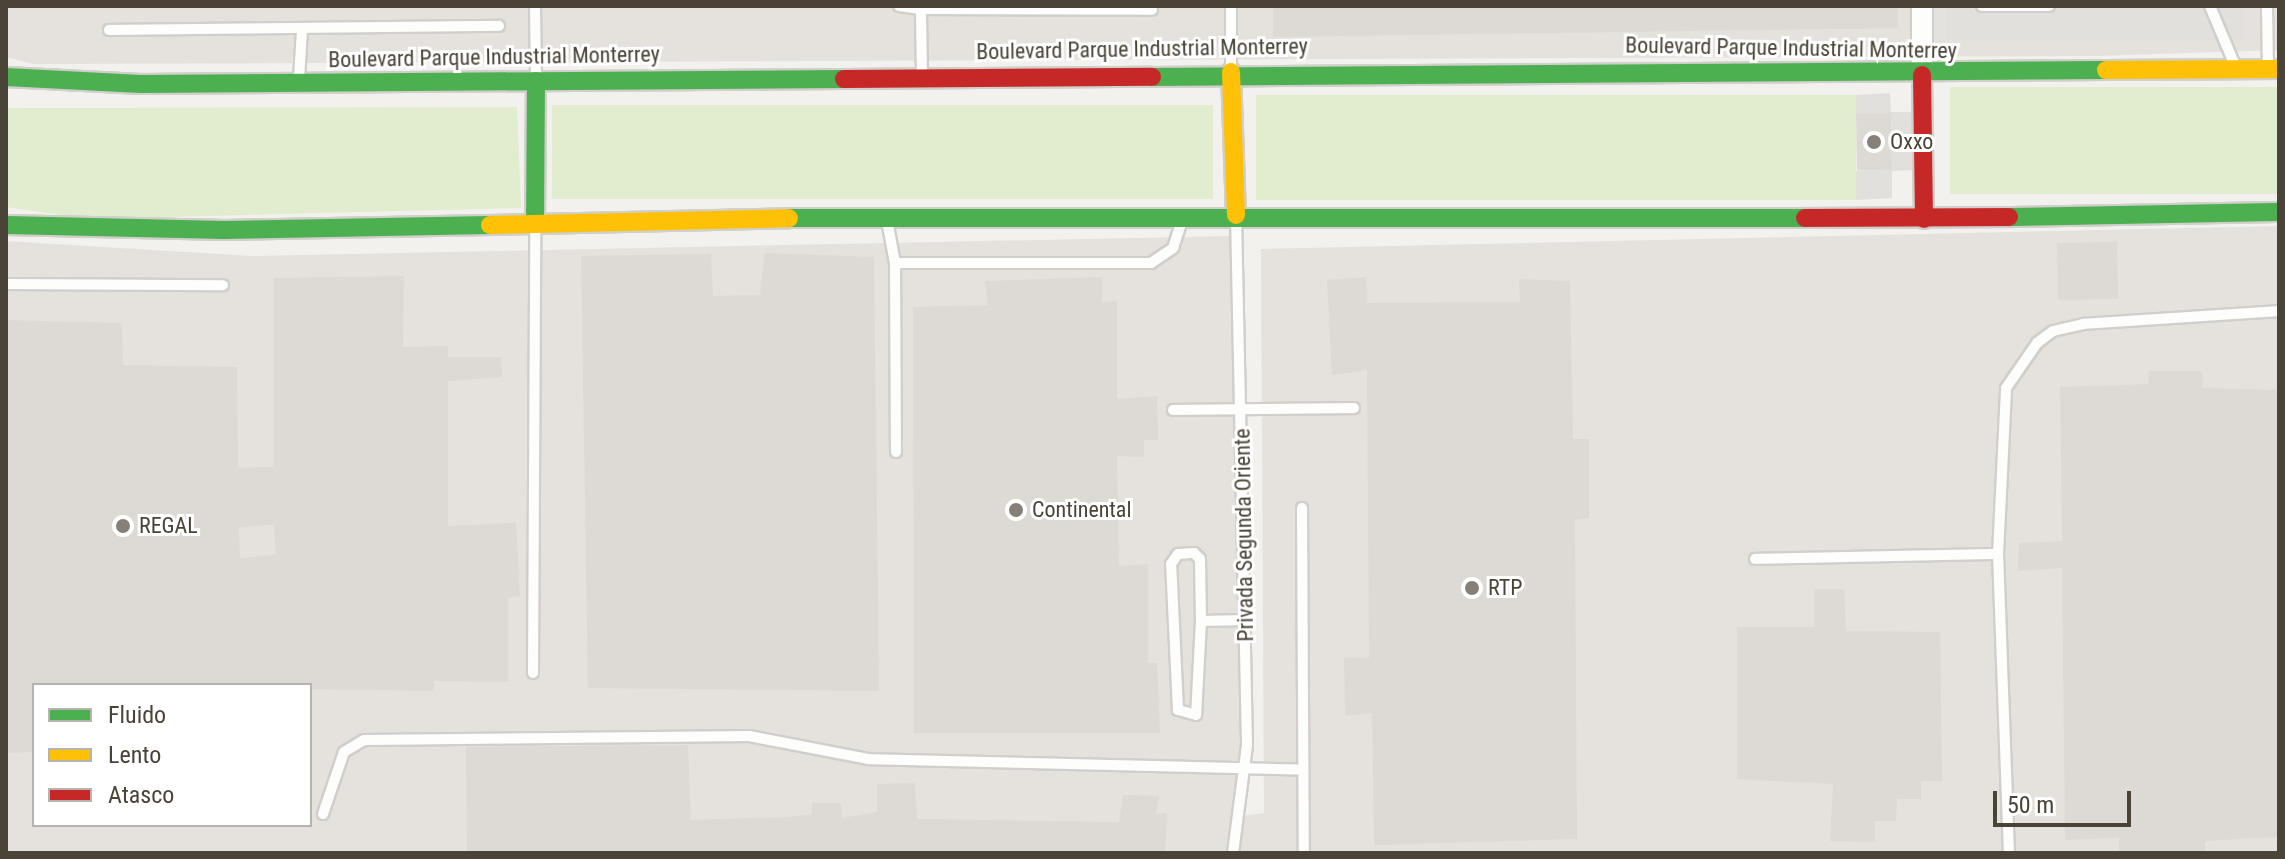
<!DOCTYPE html>
<style>
body{margin:0}
#map{position:relative;width:2285px;height:859px;overflow:hidden;background:#f3f1ee;font-family:"Roboto Condensed",sans-serif}
div>[style]{position:absolute}
.industrial>*{inset:0;background:#e5e1dd}
.green>*{inset:0;background:#e1edce;transform-origin:0 0}
.parking>*{inset:0;background:#e2e0dc;transform-origin:0 0}
.building>*{inset:0;background:#dddad6;transform-origin:0 0}
.roads{filter:drop-shadow(2px 0 #d1cfcb) drop-shadow(-2px 0 #d1cfcb) drop-shadow(0 2px #d1cfcb) drop-shadow(0 -2px #d1cfcb)}
.lane>*{height:10px;margin:-5px;padding:0 5px;transform-origin:5px;border-radius:5px;background:#fdfdfc}
.street>*{height:20px;margin:-10px;padding:0 10px;transform-origin:10px;border-radius:10px;background:#fdfdfc}
.fast>*{height:18px;margin:-9px;padding:0 9px;transform-origin:9px;border-radius:9px;background:#4caf50}
.slow>*{height:18px;margin:-9px;padding:0 9px;transform-origin:9px;border-radius:9px;background:#ffc107}
.jam>*{height:18px;margin:-9px;padding:0 9px;transform-origin:9px;border-radius:9px;background:#c62828}
.dots>*{width:22px;height:22px;translate:-50% -50%;box-sizing:border-box;border:4px solid #fff;border-radius:50%}
span{translate:-50% -50%;white-space:nowrap;text-align:center;line-height:1.15;-webkit-text-stroke:6px #fff;paint-order:stroke}
.street-label{font-size:22px;color:#4a4338}
.poi-label{font-size:22px;color:#4a4338}
.left{translate:0 -50%;text-align:left}
.frame{position:absolute;inset:0;border:8px solid #4a4338;pointer-events:none}
.legend{position:absolute;left:32px;top:683px;width:280px;height:144px;box-sizing:border-box;background:#fff;border:2px solid #b7b4af;margin:0;padding:10px 14px;list-style:none;font-size:24px;color:#4a4338}
.legend li{display:flex;align-items:center;gap:16px;height:40px}
.legend b{width:40px;border:2px solid #b7b4af}
.scale{position:absolute;left:1993px;top:791px;width:138px;height:36px;box-sizing:border-box;border:4px solid #4a4338;border-top:0;padding-left:10px;font-size:24px;line-height:28px;white-space:nowrap;color:#4a4338;-webkit-text-stroke:6px #fff;paint-order:stroke}
</style>
<div id="map">
<div class="industrial">
<i style="clip-path:polygon(6px 6px,2279px 6px,2279px 50px,2097px 56px,33px 64px,6px 57px)"></i>
<i style="clip-path:polygon(evenodd,2279px 226px,2279px 853px,6px 853px,6px 241px,251px 256px,1231px 236px,1241px 816px,1264px 813px,1261px 249px,2279px 226px,34px 685px,310px 685px,310px 825px,34px 825px,34px 685px)"></i>
</div>
<div class="green">
<i style="left:2279px;top:87px;width:107px;height:329px;rotate:90deg"></i>
<i style="left:1856px;top:95px;width:105px;height:600px;rotate:90deg"></i>
<i style="left:1213px;top:105px;width:94px;height:661px;rotate:90deg"></i>
<i style="clip-path:polygon(517px 107px,521px 208px,88px 219px,6px 207px,6px 108px)"></i>
</div>
<div class="parking">
<i style="left:1946px;top:6px;width:298px;height:34px"></i>
<i style="clip-path:polygon(1890px 93px,1891px 112px,1912px 112px,1913px 170px,1892px 171px,1892px 198px,1856px 200px,1856px 171px,1892px 170px,1891px 113px,1856px 114px,1856px 95px)"></i>
</div>
<div class="building">
<i style="clip-path:polygon(1273px 6px,1898px 6px,1898px 28px,1273px 37px)"></i>
<i style="left:1891px;top:113px;width:57px;height:35px;rotate:89deg"></i>
<i style="left:2117px;top:242px;width:57px;height:60px;rotate:89deg"></i>
<i style="clip-path:polygon(765px 253px,874px 257px,879px 691px,588px 688px,581px 256px,711px 254px,713px 296px,760px 295px)"></i>
<i style="clip-path:polygon(evenodd,404px 276px,403px 347px,448px 346px,448px 357px,501px 357px,502px 377px,448px 381px,448px 526px,516px 523px,520px 596px,508px 597px,508px 682px,434px 681px,434px 691px,34px 685px,34px 752px,6px 753px,6px 320px,122px 323px,123px 365px,237px 367px,238px 468px,274px 467px,274px 278px,404px 276px,274px 524px,276px 555px,240px 558px,239px 528px,274px 524px)"></i>
<i style="clip-path:polygon(1102px 277px,1102px 302px,1117px 301px,1117px 399px,1157px 396px,1158px 440px,1144px 440px,1144px 457px,1117px 456px,1119px 566px,1148px 564px,1148px 663px,1157px 663px,1160px 733px,914px 733px,913px 307px,988px 305px,985px 281px)"></i>
<i style="clip-path:polygon(1366px 277px,1367px 303px,1520px 302px,1519px 279px,1570px 281px,1573px 439px,1589px 439px,1589px 518px,1575px 520px,1577px 839px,1374px 845px,1372px 713px,1345px 716px,1344px 657px,1369px 658px,1367px 370px,1332px 375px,1327px 280px)"></i>
<i style="clip-path:polygon(2149px 371px,2202px 371px,2203px 388px,2279px 390px,2279px 837px,2205px 841px,2205px 853px,2119px 853px,2119px 838px,2065px 840px,2062px 568px,2018px 571px,2019px 543px,2062px 541px,2060px 387px,2148px 384px)"></i>
<i style="clip-path:polygon(1814px 589px,1844px 589px,1846px 631px,1940px 632px,1942px 781px,1921px 781px,1921px 799px,1897px 799px,1896px 821px,1875px 821px,1875px 842px,1830px 841px,1833px 784px,1737px 779px,1737px 627px,1814px 627px)"></i>
<i style="clip-path:polygon(688px 745px,691px 820px,788px 817px,811px 814px,812px 803px,841px 803px,842px 818px,877px 812px,877px 784px,915px 783px,917px 819px,1119px 822px,1123px 795px,1159px 796px,1156px 814px,1167px 813px,1165px 853px,467px 853px,466px 747px)"></i>
</div>
<div class="roads">
<div class="lane">
<i style="left:535px;top:6px;width:74px;rotate:89.2deg"></i>
<i style="left:899px;top:6px;width:22px;rotate:8deg"></i>
<i style="left:1231px;top:6px;width:64px;rotate:90deg"></i>
<i style="left:1982px;top:6px;width:67px"></i>
<i style="left:2210px;top:6px;width:67px;rotate:67.2deg"></i>
<i style="left:2267px;top:6px;width:61px;rotate:89.1deg"></i>
<i style="left:109px;top:30px;width:390px;rotate:-0.6deg"></i>
<i style="left:922px;top:76px;width:67px;rotate:-90.9deg"></i>
<i style="left:921px;top:9px;width:231px;rotate:0.2deg"></i>
<i style="left:299px;top:79px;width:49px;rotate:-86.5deg"></i>
<i style="left:887px;top:220px;width:44px;rotate:79.5deg"></i>
<i style="left:895px;top:263px;width:256px"></i>
<i style="left:1151px;top:263px;width:27px;rotate:-34deg"></i>
<i style="left:1173px;top:248px;width:29px;rotate:-72deg"></i>
<i style="left:895px;top:263px;width:189px;rotate:89.7deg"></i>
<i style="left:6px;top:284px;width:217px;rotate:0.3deg"></i>
<i style="left:1173px;top:410px;width:181px;rotate:-0.6deg"></i>
<i style="left:1302px;top:508px;width:345px;rotate:89.7deg"></i>
<i style="left:1194px;top:553px;width:8px;rotate:45deg"></i>
<i style="left:1200px;top:559px;width:62px;rotate:89.1deg"></i>
<i style="left:1201px;top:621px;width:94px;rotate:93deg"></i>
<i style="left:1196px;top:715px;width:19px;rotate:-164deg"></i>
<i style="left:1178px;top:710px;width:146px;rotate:-92.7deg"></i>
<i style="left:1171px;top:564px;width:12px;rotate:-55deg"></i>
<i style="left:1178px;top:554px;width:16px;rotate:-4deg"></i>
<i style="left:1998px;top:554px;width:299px;rotate:87.9deg"></i>
<i style="left:1755px;top:559px;width:243px;rotate:-1.2deg"></i>
<i style="left:1998px;top:554px;width:166px;rotate:-87.2deg"></i>
<i style="left:2006px;top:388px;width:55px;rotate:-55.4deg"></i>
<i style="left:2037px;top:343px;width:20px;rotate:-37deg"></i>
<i style="left:2053px;top:331px;width:31px;rotate:-13deg"></i>
<i style="left:2083px;top:324px;width:196px;rotate:-3.8deg"></i>
<i style="left:1201px;top:621px;width:45px;rotate:-1.3deg"></i>
<i style="left:533px;top:673px;width:446px;rotate:-89.7deg"></i>
<i style="left:323px;top:814px;width:65px;rotate:-71.3deg"></i>
<i style="left:344px;top:752px;width:23px;rotate:-31deg"></i>
<i style="left:364px;top:740px;width:385px;rotate:-0.6deg"></i>
<i style="left:749px;top:736px;width:121px;rotate:10.9deg"></i>
<i style="left:868px;top:759px;width:435px;rotate:1.4deg"></i>
<i style="left:1233px;top:853px;width:109px;rotate:-82.6deg"></i>
<i style="left:1247px;top:745px;width:529px;rotate:-91.19deg"></i>
</div>
<div class="street">
<i style="left:1922px;top:75px;width:69px;rotate:-90deg"></i>
</div>
<div class="fast">
<i style="left:6px;top:77px;width:135px;rotate:3deg"></i>
<i style="left:141px;top:84px;width:703px;rotate:-0.41deg"></i>
<i style="left:1152px;top:77px;width:954px;rotate:-0.42deg"></i>
<i style="left:2009px;top:217px;width:270px;rotate:-1.1deg"></i>
<i style="left:789px;top:218px;width:1016px"></i>
<i style="left:535px;top:223px;width:142px;rotate:-89.6deg"></i>
<i style="left:6px;top:225px;width:218px;rotate:1.3deg"></i>
<i style="left:224px;top:230px;width:266px;rotate:-1.1deg"></i>
</div>
<div class="slow">
<i style="left:2106px;top:70px;width:173px;rotate:-0.3deg"></i>
<i style="left:1231px;top:72px;width:143px;rotate:88deg"></i>
<i style="left:490px;top:225px;width:299px;rotate:-1.3deg"></i>
</div>
<div class="jam">
<i style="left:1922px;top:75px;width:144px;rotate:89.2deg"></i>
<i style="left:844px;top:79px;width:308px;rotate:-0.4deg"></i>
<i style="left:1805px;top:218px;width:204px;rotate:-0.3deg"></i>
</div>
</div>
<div class="dots">
<i style="left:1874px;top:142px;background:#858078"></i>
<i style="left:1016px;top:510px;background:#858078"></i>
<i style="left:123px;top:526px;background:#858078"></i>
<i style="left:1472px;top:588px;background:#858078"></i>
</div>
<div class="street-label">
<span style="left:1791px;top:48px;rotate:1deg">Boulevard Parque Industrial Monterrey</span>
<span style="left:1142px;top:49px;rotate:-1deg">Boulevard Parque Industrial Monterrey</span>
<span style="left:494px;top:57px;rotate:-1deg">Boulevard Parque Industrial Monterrey</span>
<span style="left:1244px;top:535px;rotate:-91deg">Privada Segunda Oriente</span>
</div>
<div class="poi-label">
<span class="left" style="left:1890px;top:142px">Oxxo</span>
<span class="left" style="left:1032px;top:510px">Continental</span>
<span class="left" style="left:139px;top:526px">REGAL</span>
<span class="left" style="left:1488px;top:588px">RTP</span>
</div>
<div class="frame"></div>
<ul class="legend">
<li><b style="height:10px;background:#4caf50"></b>Fluido</li>
<li><b style="height:10px;background:#ffc107"></b>Lento</li>
<li><b style="height:10px;background:#c62828"></b>Atasco</li>
</ul>
<div class="scale">50 m</div>
</div>
